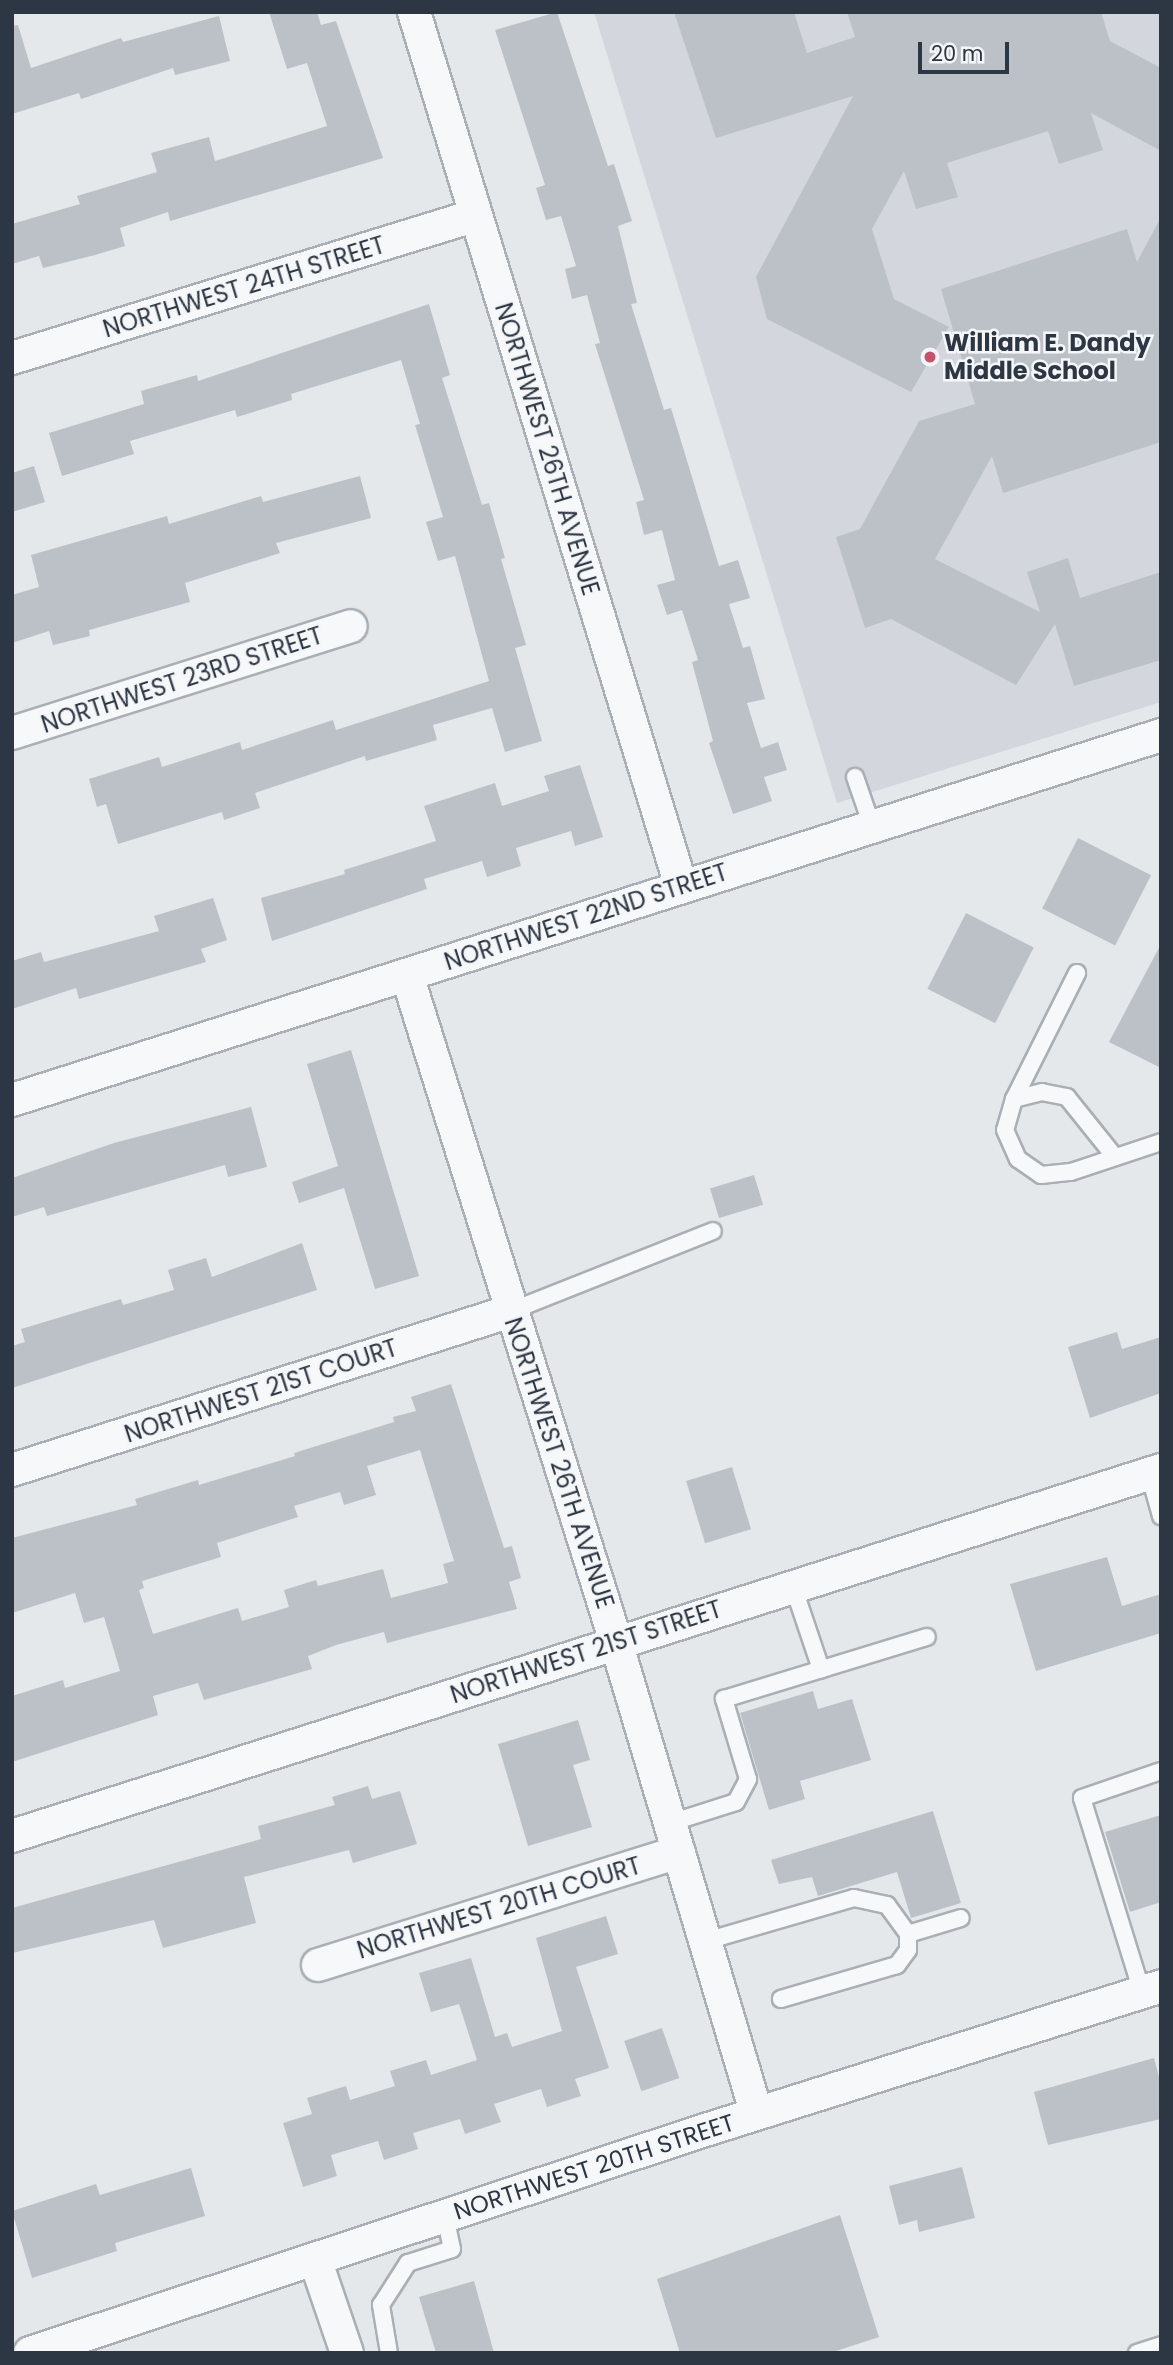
<!DOCTYPE html>
<style>
body{margin:0}
#map{position:relative;width:1173px;height:2365px;overflow:hidden;background:#e4e8eb;font-family:Poppins,sans-serif}
div>[style]{position:absolute}
.built>*{inset:0;background:#d3d7dd}
.building>*{inset:0;background:#bcc1c8;transform-origin:0 0}
.roads{filter:drop-shadow(2px 0 #a9afb5) drop-shadow(-2px 0 #a9afb5) drop-shadow(0 2px #a9afb5) drop-shadow(0 -2px #a9afb5)}
.lane>*{height:16px;margin:-8px;padding:0 8px;transform-origin:8px;border-radius:8px;background:#f7f8fa}
.street>*{height:32px;margin:-16px;padding:0 16px;transform-origin:16px;border-radius:16px;background:#f7f8fa}
.dots>*{width:19px;height:19px;translate:-50% -50%;box-sizing:border-box;border:4px solid #f4f6f8;border-radius:50%}
span{translate:-50% -50%;white-space:nowrap;text-align:center;line-height:1.15;-webkit-text-stroke:5px #f4f6f8;paint-order:stroke}
.street-label{font-size:24px;color:#2d3643}
.poi-label{font-size:24px;color:#2d3643;font-weight:700}
.left{translate:0 -50%;text-align:left}
.frame{position:absolute;inset:0;border:14px solid #2d3643;pointer-events:none}
.scale{position:absolute;left:918px;top:42px;width:91px;height:32px;box-sizing:border-box;border:4px solid #2d3643;border-top:0;padding-left:9px;font-size:21px;line-height:24px;white-space:nowrap;color:#2d3643;-webkit-text-stroke:5px #f4f6f8;paint-order:stroke}
</style>
<div id="map">
<div class="built">
<i style="clip-path:polygon(594px 12px,1161px 12px,1161px 702px,837px 803px)"></i>
</div>
<div class="building">
<i style="clip-path:polygon(269px 12px,317px 12px,321px 25px,336px 21px,383px 158px,170px 221px,168px 212px,120px 228px,125px 246px,95px 255px,43px 268px,39px 256px,12px 264px,12px 224px,80px 204px,77px 196px,157px 172px,151px 153px,209px 137px,215px 161px,327px 126px,307px 63px,287px 69px)"></i>
<i style="clip-path:polygon(557px 12px,608px 166px,614px 164px,632px 221px,618px 226px,637px 303px,631px 304px,664px 410px,671px 408px,719px 566px,738px 560px,750px 598px,729px 604px,743px 648px,750px 646px,765px 699px,747px 703px,761px 748px,778px 742px,787px 770px,764px 777px,772px 801px,733px 814px,709px 743px,713px 741px,692px 662px,698px 660px,682px 610px,667px 615px,657px 585px,675px 580px,662px 530px,644px 535px,636px 502px,644px 500px,595px 344px,600px 343px,587px 295px,572px 299px,565px 269px,576px 266px,561px 216px,546px 220px,536px 188px,545px 185px,495px 30px)"></i>
<i style="clip-path:polygon(674px 12px,794px 12px,807px 53px,855px 37px,847px 12px,1101px 12px,1110px 41px,1161px 68px,1161px 151px,1091px 113px,1103px 150px,1059px 164px,1048px 131px,947px 163px,958px 197px,916px 209px,904px 171px,872px 229px,894px 299px,949px 327px,911px 392px,767px 319px,756px 277px,853px 96px,716px 138px)"></i>
<i style="clip-path:polygon(219px 16px,230px 61px,175px 75px,173px 68px,81px 99px,79px 93px,12px 114px,12px 26px,18px 25px,31px 68px,121px 38px,123px 42px)"></i>
<i style="clip-path:polygon(1161px 217px,1161px 442px,1003px 493px,992px 456px,935px 559px,1040px 612px,1027px 572px,1068px 558px,1080px 598px,1161px 572px,1161px 660px,1074px 686px,1055px 624px,1016px 685px,891px 619px,865px 628px,836px 537px,860px 529px,919px 421px,975px 404px,941px 289px,1127px 229px,1137px 262px)"></i>
<i style="clip-path:polygon(429px 304px,450px 375px,442px 378px,482px 505px,489px 503px,505px 558px,501px 559px,526px 645px,515px 648px,542px 741px,505px 752px,492px 708px,433px 725px,437px 740px,366px 761px,365px 756px,255px 793px,260px 808px,224px 820px,222px 812px,118px 844px,106px 804px,97px 807px,89px 779px,159px 757px,162px 767px,240px 742px,242px 750px,333px 720px,336px 730px,489px 681px,455px 556px,438px 561px,426px 522px,443px 517px,415px 425px,420px 424px,401px 360px,291px 394px,292px 400px,237px 417px,235px 410px,130px 441px,134px 454px,62px 476px,49px 433px,144px 404px,141px 391px,197px 375px,198px 381px)"></i>
<i style="clip-path:polygon(34px 466px,45px 502px,12px 512px,12px 473px)"></i>
<i style="clip-path:polygon(360px 476px,371px 518px,276px 543px,280px 553px,185px 583px,190px 602px,89px 630px,90px 636px,53px 645px,49px 631px,12px 643px,12px 595px,39px 587px,31px 555px,167px 516px,169px 524px,261px 496px,263px 502px)"></i>
<i style="clip-path:polygon(580px 765px,603px 837px,575px 846px,571px 831px,516px 848px,521px 866px,487px 877px,482px 861px,424px 879px,427px 889px,272px 941px,261px 898px,345px 874px,344px 870px,436px 841px,424px 806px,495px 783px,502px 806px,549px 791px,544px 776px)"></i>
<i style="left:1078px;top:838px;width:82px;height:79px;rotate:27deg"></i>
<i style="clip-path:polygon(213px 898px,227px 940px,201px 949px,206px 962px,79px 999px,76px 988px,12px 1009px,12px 961px,41px 952px,44px 962px,159px 931px,154px 916px)"></i>
<i style="left:966px;top:913px;width:76px;height:85px;rotate:27deg"></i>
<i style="clip-path:polygon(1161px 944px,1161px 1068px,1109px 1042px)"></i>
<i style="clip-path:polygon(351px 1050px,419px 1276px,375px 1289px,344px 1188px,299px 1203px,292px 1182px,338px 1166px,307px 1064px)"></i>
<i style="clip-path:polygon(251px 1107px,267px 1167px,228px 1177px,225px 1165px,47px 1216px,44px 1207px,12px 1217px,12px 1178px,114px 1143px)"></i>
<i style="left:754px;top:1175px;width:31px;height:46px;rotate:73deg"></i>
<i style="clip-path:polygon(302px 1243px,317px 1290px,12px 1388px,12px 1346px,25px 1342px,21px 1329px,121px 1299px,123px 1305px,174px 1290px,168px 1270px,206px 1258px,212px 1277px)"></i>
<i style="clip-path:polygon(1117px 1332px,1122px 1349px,1161px 1337px,1161px 1393px,1090px 1418px,1068px 1347px)"></i>
<i style="clip-path:polygon(evenodd,451px 1384px,504px 1548px,512px 1546px,521px 1578px,509px 1582px,517px 1609px,387px 1643px,384px 1632px,336px 1645px,308px 1656px,312px 1669px,204px 1700px,198px 1683px,153px 1696px,158px 1715px,12px 1762px,12px 1696px,63px 1680px,65px 1688px,120px 1671px,104px 1617px,84px 1623px,75px 1593px,12px 1613px,12px 1538px,137px 1505px,135px 1499px,198px 1480px,199px 1485px,295px 1456px,294px 1453px,394px 1422px,393px 1417px,416px 1411px,411px 1397px,451px 1384px,420px 1450px,454px 1561px,443px 1564px,448px 1583px,391px 1598px,383px 1569px,318px 1586px,316px 1580px,284px 1590px,289px 1607px,242px 1621px,238px 1608px,153px 1634px,139px 1590px,144px 1588px,142px 1581px,221px 1557px,217px 1543px,298px 1517px,294px 1506px,340px 1492px,344px 1505px,376px 1495px,367px 1466px,420px 1450px)"></i>
<i style="left:732px;top:1467px;width:65px;height:48px;rotate:73deg"></i>
<i style="clip-path:polygon(1107px 1557px,1122px 1606px,1161px 1594px,1161px 1633px,1036px 1671px,1010px 1584px)"></i>
<i style="clip-path:polygon(813px 1691px,818px 1709px,852px 1699px,871px 1760px,800px 1781px,805px 1799px,769px 1810px,740px 1713px)"></i>
<i style="clip-path:polygon(578px 1720px,590px 1760px,573px 1765px,592px 1827px,528px 1846px,498px 1744px)"></i>
<i style="clip-path:polygon(368px 1786px,372px 1799px,400px 1791px,417px 1844px,353px 1863px,349px 1850px,244px 1877px,256px 1923px,163px 1948px,154px 1920px,12px 1953px,12px 1908px,261px 1839px,258px 1826px,335px 1805px,332px 1797px)"></i>
<i style="clip-path:polygon(933px 1811px,961px 1903px,911px 1918px,897px 1872px,818px 1896px,812px 1877px,779px 1884px,771px 1860px)"></i>
<i style="clip-path:polygon(1161px 1815px,1161px 1902px,1130px 1912px,1105px 1832px)"></i>
<i style="clip-path:polygon(606px 1916px,618px 1954px,576px 1967px,609px 2068px,575px 2079px,581px 2096px,547px 2107px,541px 2089px,494px 2104px,501px 2122px,465px 2134px,460px 2119px,413px 2133px,418px 2149px,384px 2160px,378px 2141px,331px 2155px,337px 2176px,303px 2187px,283px 2123px,312px 2114px,307px 2098px,346px 2086px,350px 2100px,395px 2086px,390px 2071px,426px 2060px,431px 2075px,477px 2060px,459px 2004px,431px 2012px,419px 1973px,471px 1958px,495px 2037px,507px 2033px,512px 2047px,562px 2031px,536px 1938px)"></i>
<i style="left:662px;top:2028px;width:53px;height:40px;rotate:71deg"></i>
<i style="clip-path:polygon(1154px 2058px,1161px 2085px,1161px 2119px,1048px 2145px,1034px 2092px)"></i>
<i style="clip-path:polygon(962px 2167px,975px 2218px,919px 2232px,917px 2220px,899px 2225px,889px 2186px)"></i>
<i style="clip-path:polygon(191px 2168px,205px 2216px,115px 2243px,117px 2251px,32px 2278px,12px 2211px,96px 2184px,100px 2195px)"></i>
<i style="clip-path:polygon(840px 2215px,879px 2337px,830px 2353px,680px 2353px,657px 2279px)"></i>
<i style="clip-path:polygon(474px 2281px,494px 2353px,436px 2353px,419px 2297px)"></i>
</div>
<div class="roads">
<div class="lane">
<i style="left:855px;top:777px;width:52px;rotate:70.9deg"></i>
<i style="left:1014px;top:1099px;width:141px;rotate:-63.4deg"></i>
<i style="left:1115px;top:1157px;width:77px;rotate:-128.7deg"></i>
<i style="left:1067px;top:1097px;width:25px;rotate:-169deg"></i>
<i style="left:1042px;top:1092px;width:29px;rotate:166deg"></i>
<i style="left:1014px;top:1099px;width:32px;rotate:106deg"></i>
<i style="left:1005px;top:1130px;width:32px;rotate:66deg"></i>
<i style="left:1018px;top:1159px;width:28px;rotate:35deg"></i>
<i style="left:1041px;top:1175px;width:30px;rotate:-6deg"></i>
<i style="left:1071px;top:1172px;width:95px;rotate:-18.4deg"></i>
<i style="left:511px;top:1311px;width:217px;rotate:-21.6deg"></i>
<i style="left:1149px;top:1473px;width:45px;rotate:74.4deg"></i>
<i style="left:793px;top:1586px;width:88px;rotate:71.4deg"></i>
<i style="left:670px;top:1823px;width:69px;rotate:-17.7deg"></i>
<i style="left:736px;top:1802px;width:26px;rotate:-62deg"></i>
<i style="left:748px;top:1779px;width:84px;rotate:-106.7deg"></i>
<i style="left:724px;top:1699px;width:212px;rotate:-17deg"></i>
<i style="left:908px;top:1934px;width:55px;rotate:-16.8deg"></i>
<i style="left:706px;top:1941px;width:154px;rotate:-16.2deg"></i>
<i style="left:854px;top:1898px;width:34px;rotate:12deg"></i>
<i style="left:887px;top:1905px;width:36px;rotate:54deg"></i>
<i style="left:908px;top:1934px;width:16px;rotate:90deg"></i>
<i style="left:908px;top:1950px;width:19px;rotate:126deg"></i>
<i style="left:897px;top:1965px;width:121px;rotate:163.7deg"></i>
<i style="left:1142px;top:1992px;width:203px;rotate:-107.2deg"></i>
<i style="left:1082px;top:1798px;width:83px;rotate:-18.9deg"></i>
<i style="left:389px;top:2353px;width:49px;rotate:-99.5deg"></i>
<i style="left:381px;top:2305px;width:50px;rotate:-57.3deg"></i>
<i style="left:408px;top:2263px;width:46px;rotate:-17.7deg"></i>
<i style="left:452px;top:2249px;width:34px;rotate:-102deg"></i>
<i style="left:1137px;top:2353px;width:25px;rotate:-18deg"></i>
</div>
<div class="street">
<i style="left:414px;top:12px;width:914px;rotate:73.01deg"></i>
<i style="left:12px;top:358px;width:484px;rotate:-17.1deg"></i>
<i style="left:12px;top:733px;width:355px;rotate:-17.5deg"></i>
<i style="left:407px;top:975px;width:699px;rotate:72.6deg"></i>
<i style="left:616px;top:1642px;width:491px;rotate:73.4deg"></i>
<i style="left:12px;top:1100px;width:1206px;rotate:-17.62deg"></i>
<i style="left:12px;top:1470px;width:524px;rotate:-17.67deg"></i>
<i style="left:12px;top:1836px;width:1206px;rotate:-17.67deg"></i>
<i style="left:318px;top:1965px;width:378px;rotate:-17.4deg"></i>
<i style="left:315px;top:2259px;width:99px;rotate:71.2deg"></i>
<i style="left:30px;top:2353px;width:705px;rotate:-18.28deg"></i>
<i style="left:699px;top:2132px;width:485px;rotate:-17.5deg"></i>
</div>
</div>
<div class="dots">
<i style="left:930px;top:357px;background:#c6536c"></i>
</div>
<div class="street-label">
<span style="left:244px;top:287px;rotate:-17deg">NORTHWEST 24TH STREET</span>
<span style="left:547px;top:449px;rotate:73deg">NORTHWEST 26TH AVENUE</span>
<span style="left:182px;top:680px;rotate:-18deg">NORTHWEST 23RD STREET</span>
<span style="left:586px;top:917px;rotate:-18deg">NORTHWEST 22ND STREET</span>
<span style="left:261px;top:1391px;rotate:-18deg">NORTHWEST 21ST COURT</span>
<span style="left:559px;top:1463px;rotate:72deg">NORTHWEST 26TH AVENUE</span>
<span style="left:586px;top:1652px;rotate:-18deg">NORTHWEST 21ST STREET</span>
<span style="left:499px;top:1908px;rotate:-17deg">NORTHWEST 20TH COURT</span>
<span style="left:594px;top:2167px;rotate:-18deg">NORTHWEST 20TH STREET</span>
</div>
<div class="poi-label">
<span class="left" style="left:944px;top:357px">William E. Dandy<br>Middle School</span>
</div>
<div class="frame"></div>
<div class="scale">20 m</div>
</div>
